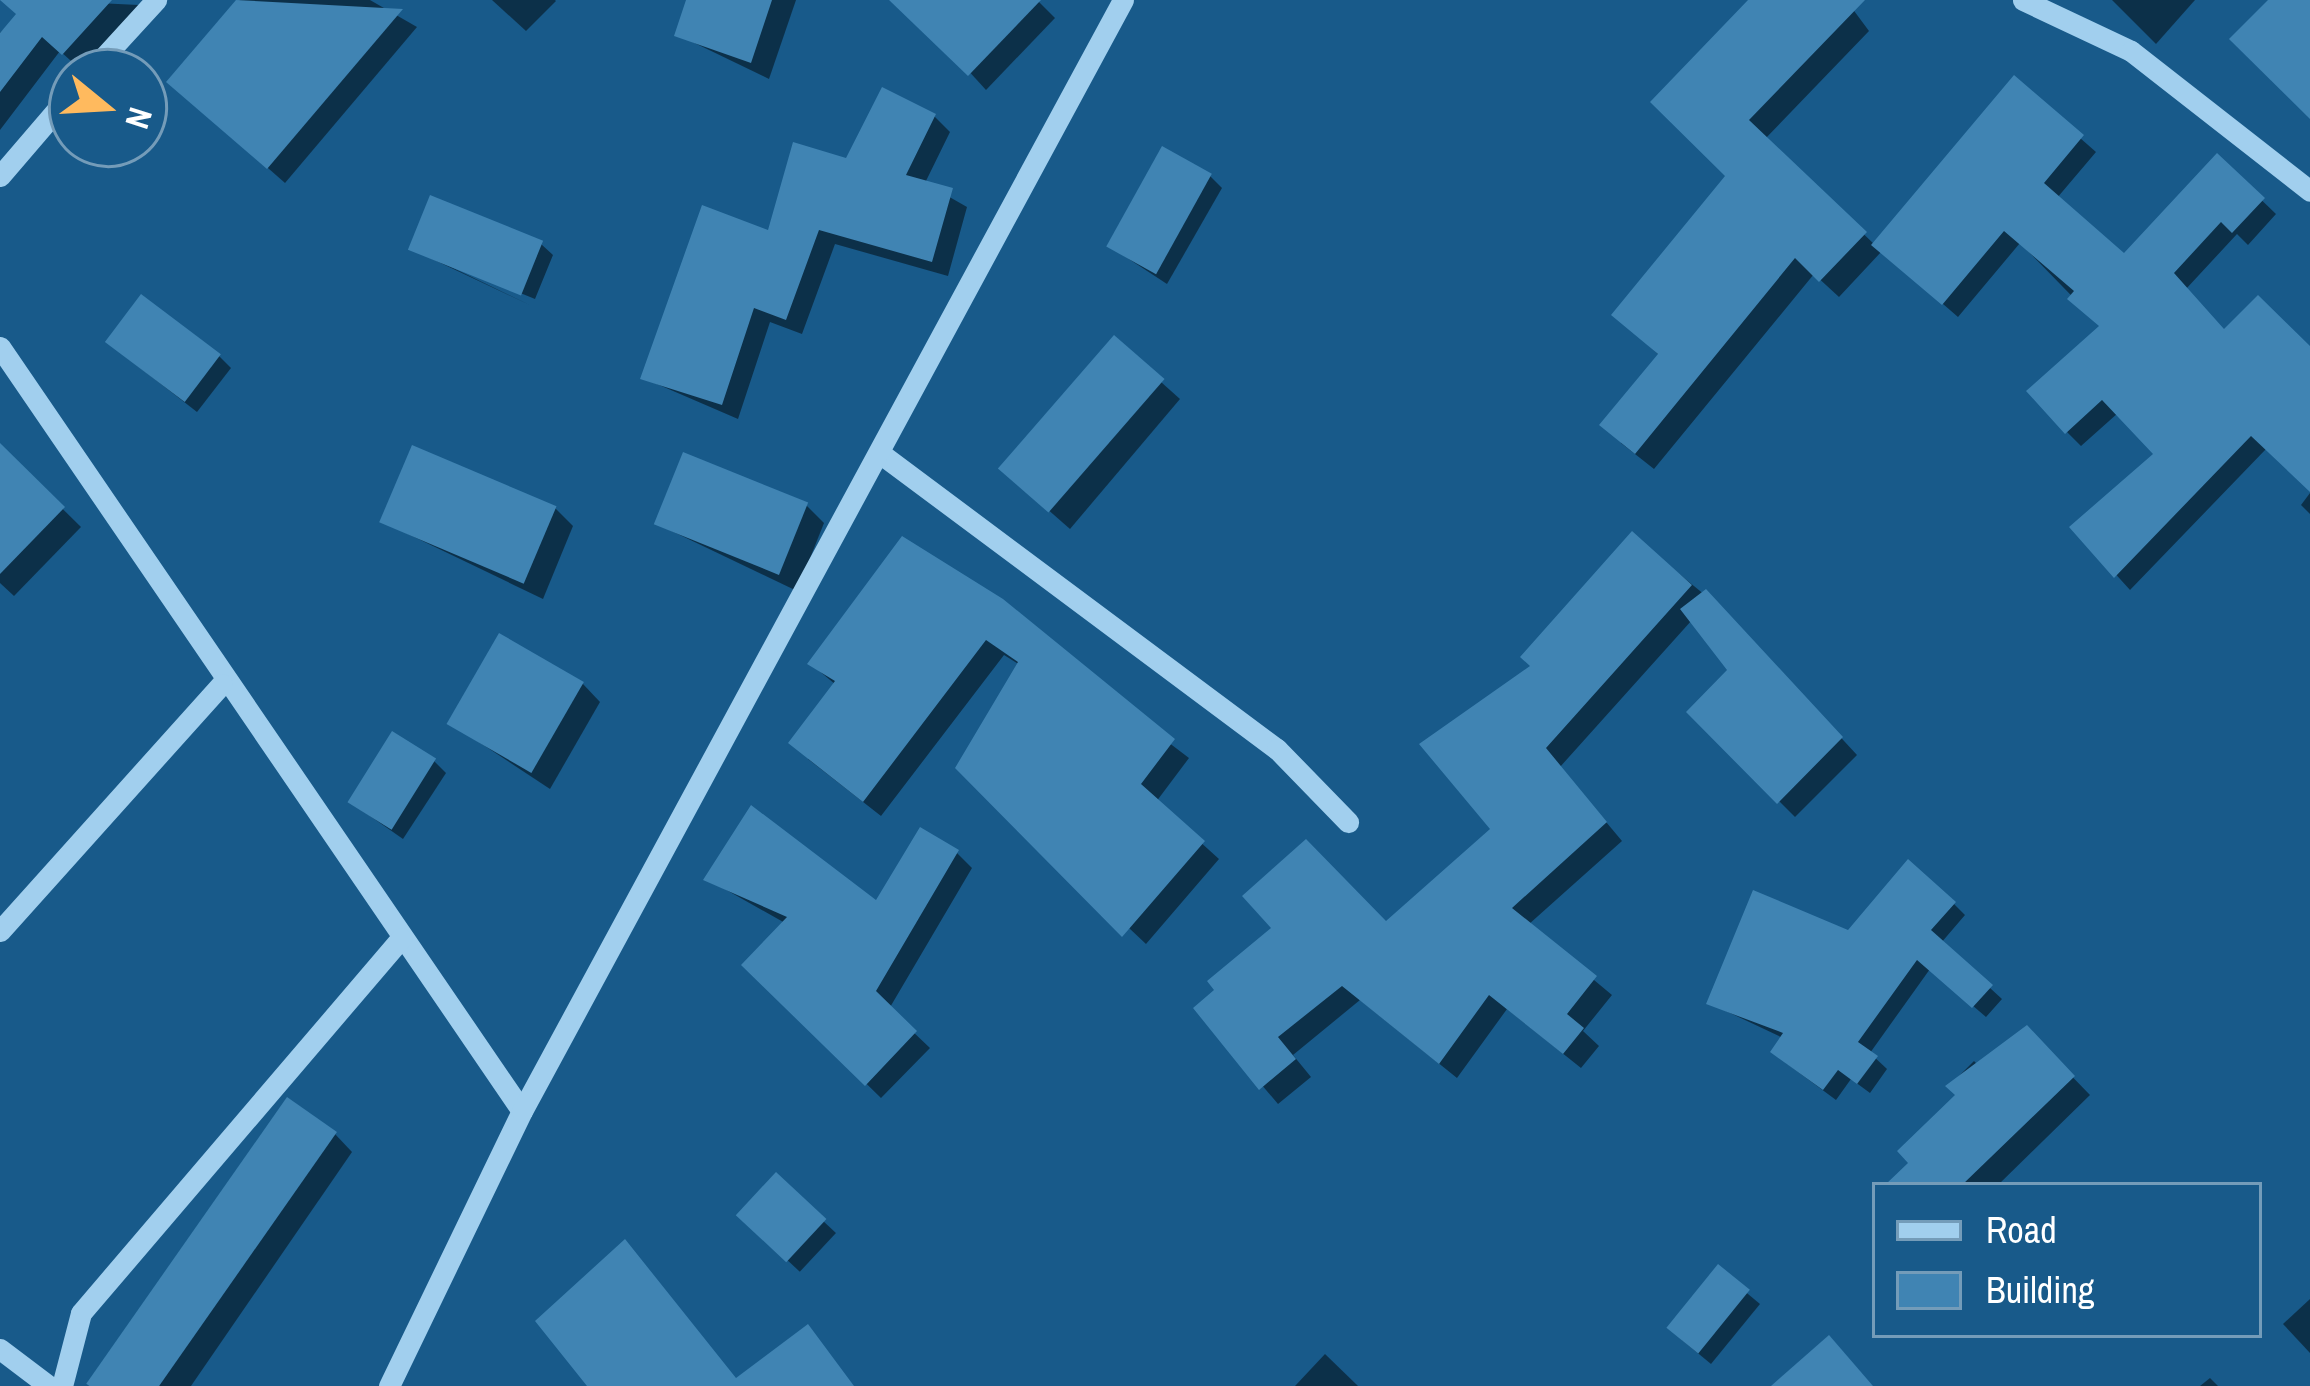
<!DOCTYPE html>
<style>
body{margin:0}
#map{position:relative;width:2310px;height:1386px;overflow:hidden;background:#185a8a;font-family:"Archivo Narrow",sans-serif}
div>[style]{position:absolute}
.shadow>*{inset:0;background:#0007;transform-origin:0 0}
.building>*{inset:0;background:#4084b3;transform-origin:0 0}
.minor>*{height:21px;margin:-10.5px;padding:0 10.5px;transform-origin:10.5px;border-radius:10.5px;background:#a1cfee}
span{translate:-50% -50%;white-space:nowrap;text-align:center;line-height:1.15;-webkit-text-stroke:9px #185a8a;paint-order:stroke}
.legend{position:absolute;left:1872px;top:1182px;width:390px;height:156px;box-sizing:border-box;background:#185a8a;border:3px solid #749cb9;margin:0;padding:15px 21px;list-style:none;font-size:36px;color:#fff}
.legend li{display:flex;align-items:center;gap:24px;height:60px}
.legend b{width:60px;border:3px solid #749cb9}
.north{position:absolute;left:48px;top:48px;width:120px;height:120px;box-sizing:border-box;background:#185a8a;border:3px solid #749cb9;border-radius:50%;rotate:108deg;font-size:33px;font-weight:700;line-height:48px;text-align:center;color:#fff}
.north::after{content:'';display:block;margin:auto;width:42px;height:54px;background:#ffba5e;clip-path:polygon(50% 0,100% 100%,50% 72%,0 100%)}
</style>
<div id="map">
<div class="shadow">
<i style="clip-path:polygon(34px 0,139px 5px,81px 70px,60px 51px,0 130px,0 33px)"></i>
<i style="clip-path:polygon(240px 0,370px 0,417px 27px,285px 183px,170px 82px)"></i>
<i style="clip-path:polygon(492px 0,555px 0,556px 1px,526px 31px)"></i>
<i style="clip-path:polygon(693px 0,796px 0,769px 79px,678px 35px)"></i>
<i style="clip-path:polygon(904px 0,1037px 0,1055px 18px,986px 90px)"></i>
<i style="clip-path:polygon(1752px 0,1846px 0,1869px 31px,1765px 139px,1875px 245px,2014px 80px,2096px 152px,2057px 198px,2124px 257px,2217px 157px,2276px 214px,2248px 245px,2237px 234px,2186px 289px,2225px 332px,2310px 356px,2310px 489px,2267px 448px,2130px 590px,2073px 527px,2157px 454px,2118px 413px,2081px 446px,2067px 432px,2102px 327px,2020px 243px,1958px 317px,1882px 251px,1839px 297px,1814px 274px,1654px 469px,1621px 443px,1660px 356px,1615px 315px,1729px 176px)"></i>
<i style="clip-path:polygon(2112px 0,2195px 0,2156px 44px)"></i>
<i style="clip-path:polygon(934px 116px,950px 132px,925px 183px,967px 207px,948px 276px,835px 244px,802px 334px,770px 322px,738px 419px,643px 378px,848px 161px)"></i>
<i style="clip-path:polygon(1210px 176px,1222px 188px,1167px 284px,1109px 246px)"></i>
<i style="clip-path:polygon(541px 244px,553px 255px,535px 299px,420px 252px,532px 306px,411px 249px)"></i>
<i style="clip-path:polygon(1114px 340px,1180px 399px,1070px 529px,1021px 486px)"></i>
<i style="clip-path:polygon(121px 353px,219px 356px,231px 368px,197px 412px)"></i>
<i style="clip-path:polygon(13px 460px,81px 527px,14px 596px,0 583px,0 472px)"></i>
<i style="clip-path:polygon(2310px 493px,2310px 514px,2301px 505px)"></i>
<i style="clip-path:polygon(806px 505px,824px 523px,797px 591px,657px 524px)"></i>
<i style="clip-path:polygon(555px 508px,573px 526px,543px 599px,383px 522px)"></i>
<i style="clip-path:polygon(1633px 536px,1722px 609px,1857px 755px,1795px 817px,1690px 712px,1731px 670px,1692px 620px,1560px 767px,1622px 841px,1528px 925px,1612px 995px,1583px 1031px,1599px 1046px,1581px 1068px,1507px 1009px,1457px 1078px,1360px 1000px,1293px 1055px,1311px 1077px,1278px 1104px,1197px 1009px,1386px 925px,1494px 829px,1534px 667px)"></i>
<i style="clip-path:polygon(902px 540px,1189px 758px,1156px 802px,1219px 859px,1146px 944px,959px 768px,1020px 665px,1004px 655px,881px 816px,808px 759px,836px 685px,811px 664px)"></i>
<i style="clip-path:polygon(583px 684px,600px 702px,550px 789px,450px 723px)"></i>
<i style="clip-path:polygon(434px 761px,446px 773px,403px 839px,350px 802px)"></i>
<i style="clip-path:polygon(957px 853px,972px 868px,889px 1009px,930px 1048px,881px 1098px,745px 965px,785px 923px,707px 879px,877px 904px)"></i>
<i style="clip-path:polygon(1954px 904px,1965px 915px,1941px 943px,2002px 999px,1986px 1017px,1930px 969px,1870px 1053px,1887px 1069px,1870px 1093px,1851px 1079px,1836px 1100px,1786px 1063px,1783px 1038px,1709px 1003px,1848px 933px)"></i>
<i style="clip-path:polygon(2027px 1030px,2090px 1095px,1998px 1185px,1914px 1185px,1959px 1095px,1949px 1086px,1974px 1061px,1984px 1071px)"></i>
<i style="clip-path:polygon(335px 1134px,352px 1152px,191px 1386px,103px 1386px)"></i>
<i style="left:776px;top:1177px;width:82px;height:53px;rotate:43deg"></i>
<i style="clip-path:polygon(1718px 1269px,1760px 1304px,1711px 1364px,1682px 1340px)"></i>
<i style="clip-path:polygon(2310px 1299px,2310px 1353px,2283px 1324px)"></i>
<i style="clip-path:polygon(1325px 1354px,1358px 1386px,1295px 1386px)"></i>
<i style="clip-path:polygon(2210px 1378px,2218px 1386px,2200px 1386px)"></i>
</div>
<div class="building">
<i style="clip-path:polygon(0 0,112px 0,62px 55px,42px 37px,0 92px,0 33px,16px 14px)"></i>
<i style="clip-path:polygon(236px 0,403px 9px,267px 169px,166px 82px)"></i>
<i style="clip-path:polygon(686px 0,772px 0,751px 63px,674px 36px)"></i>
<i style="clip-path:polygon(889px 0,1041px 0,968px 76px)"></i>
<i style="clip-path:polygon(1748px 0,1865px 0,1749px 120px,1867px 232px,1819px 282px,1795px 258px,1635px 454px,1599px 425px,1658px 354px,1611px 315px,1725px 176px,1650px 102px)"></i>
<i style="clip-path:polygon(2268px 0,2310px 0,2310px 119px,2229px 39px)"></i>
<i style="clip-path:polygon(2014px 75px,2084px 135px,2044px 183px,2124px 253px,2217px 153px,2265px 198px,2232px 233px,2221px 222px,2174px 273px,2224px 329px,2258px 295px,2310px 346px,2310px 492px,2251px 436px,2114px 578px,2069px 527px,2153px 454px,2102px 400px,2065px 434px,2026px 391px,2099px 326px,2067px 299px,2074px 291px,2004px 231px,1942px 305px,1871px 245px)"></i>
<i style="clip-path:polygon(882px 87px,936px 114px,906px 175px,953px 188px,932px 262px,819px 230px,786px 320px,754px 308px,722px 405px,640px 379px,702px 205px,768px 230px,793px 142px,846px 158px)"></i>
<i style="left:1162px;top:146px;width:57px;height:115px;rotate:29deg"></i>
<i style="left:430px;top:195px;width:122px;height:59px;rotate:22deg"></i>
<i style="left:141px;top:294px;width:100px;height:60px;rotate:37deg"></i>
<i style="left:1114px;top:335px;width:67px;height:177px;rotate:41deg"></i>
<i style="clip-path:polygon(0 443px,65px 507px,0 574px)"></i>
<i style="left:412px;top:445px;width:157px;height:84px;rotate:23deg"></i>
<i style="left:683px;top:452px;width:135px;height:78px;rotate:22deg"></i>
<i style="clip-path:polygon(1632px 531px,1692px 585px,1546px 748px,1607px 822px,1512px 908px,1597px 976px,1567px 1014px,1584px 1028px,1563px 1054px,1489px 995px,1439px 1064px,1342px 986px,1278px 1037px,1296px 1059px,1259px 1090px,1193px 1008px,1214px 990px,1207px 981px,1271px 928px,1242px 896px,1306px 839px,1386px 921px,1490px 829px,1419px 744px,1530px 666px,1520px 657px)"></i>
<i style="clip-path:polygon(902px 536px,1003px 599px,1175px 739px,1141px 784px,1205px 841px,1122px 937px,955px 768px,1018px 662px,986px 640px,863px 802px,788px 743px,835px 681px,807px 664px)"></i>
<i style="clip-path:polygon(1706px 589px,1843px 737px,1777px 804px,1686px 712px,1727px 670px,1680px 609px)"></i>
<i style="left:499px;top:633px;width:98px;height:105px;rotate:30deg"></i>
<i style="left:392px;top:731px;width:52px;height:84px;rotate:32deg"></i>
<i style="clip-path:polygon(751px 805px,876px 900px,920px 827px,959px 850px,876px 991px,917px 1031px,865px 1086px,741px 965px,787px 917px,703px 880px)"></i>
<i style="clip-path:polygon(1908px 859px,1956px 902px,1931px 930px,1993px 985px,1972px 1008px,1917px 960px,1858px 1042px,1878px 1056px,1857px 1084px,1838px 1070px,1823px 1090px,1770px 1052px,1783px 1033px,1706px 1004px,1753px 890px,1848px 930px)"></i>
<i style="clip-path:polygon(2027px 1025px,2075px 1076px,1962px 1185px,1885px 1185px,1908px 1163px,1897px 1151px,1955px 1095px,1945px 1086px)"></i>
<i style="left:287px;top:1097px;width:61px;height:350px;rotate:35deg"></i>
<i style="left:776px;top:1172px;width:69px;height:59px;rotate:43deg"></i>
<i style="clip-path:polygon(625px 1239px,736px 1378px,808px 1324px,854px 1386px,587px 1386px,535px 1321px)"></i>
<i style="left:1718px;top:1264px;width:41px;height:82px;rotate:39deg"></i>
<i style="clip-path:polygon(1829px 1335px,1873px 1386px,1771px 1386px)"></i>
</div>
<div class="minor">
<i style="left:2023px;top:0;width:119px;rotate:25.3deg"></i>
<i style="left:2131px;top:51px;width:227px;rotate:38deg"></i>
<i style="left:90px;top:72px;width:98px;rotate:-47.5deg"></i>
<i style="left:0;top:176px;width:111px;rotate:-49.4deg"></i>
<i style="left:0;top:347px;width:925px;rotate:55.66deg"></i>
<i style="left:881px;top:454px;width:494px;rotate:36.7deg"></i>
<i style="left:1277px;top:749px;width:102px;rotate:45.8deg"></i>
<i style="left:0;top:931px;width:332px;rotate:-48.1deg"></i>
<i style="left:0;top:1349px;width:61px;rotate:37.1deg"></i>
<i style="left:62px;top:1386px;width:75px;rotate:-75.4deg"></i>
<i style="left:81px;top:1313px;width:493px;rotate:-49.5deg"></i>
<i style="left:389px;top:1386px;width:305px;rotate:-64.2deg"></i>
<i style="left:522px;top:1111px;width:1263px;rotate:-61.59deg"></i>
</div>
<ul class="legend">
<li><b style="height:15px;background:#a1cfee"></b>Road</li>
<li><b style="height:33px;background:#4084b3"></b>Building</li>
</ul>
<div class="north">N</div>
</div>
